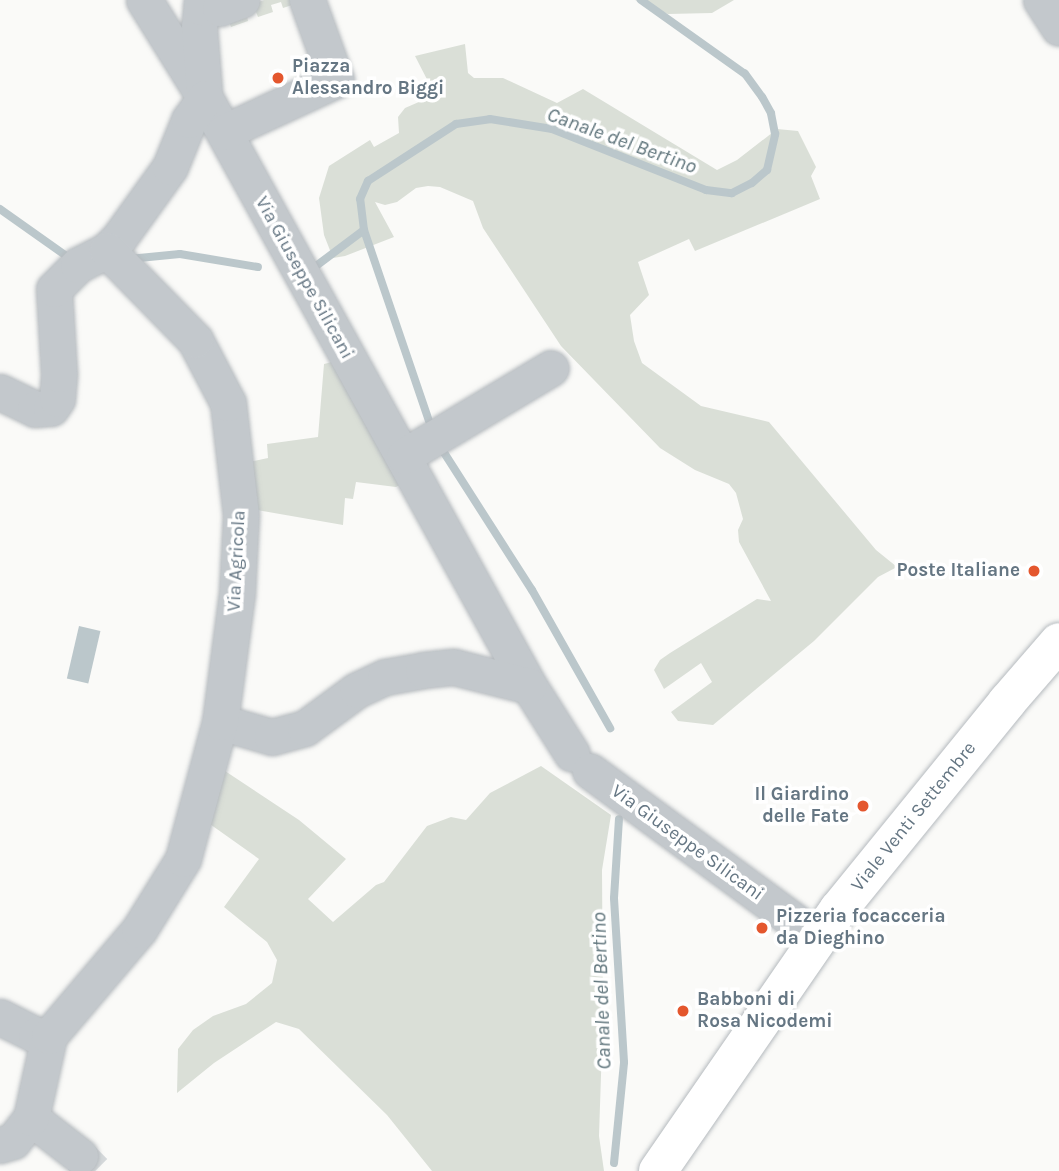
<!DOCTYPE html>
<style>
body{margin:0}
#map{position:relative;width:1059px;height:1171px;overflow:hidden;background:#fafaf8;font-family:Karla,sans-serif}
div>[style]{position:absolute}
.green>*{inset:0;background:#dadfd7}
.water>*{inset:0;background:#bbc7cb;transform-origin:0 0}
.stream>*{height:8px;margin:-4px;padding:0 4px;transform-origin:4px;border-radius:4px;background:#bbc7cb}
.minor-tunnel>*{height:35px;margin-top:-17.5px;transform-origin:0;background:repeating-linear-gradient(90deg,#d5d9db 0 35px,transparent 0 53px)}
.roads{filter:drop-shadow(0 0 2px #b5babe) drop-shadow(0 0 2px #b5babe)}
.minor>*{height:35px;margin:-17.5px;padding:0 17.5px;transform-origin:17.5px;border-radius:17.5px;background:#c3c8cc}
.major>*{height:38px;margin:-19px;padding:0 19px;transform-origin:19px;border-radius:19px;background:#fff}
.dots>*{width:19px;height:19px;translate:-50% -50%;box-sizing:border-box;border:4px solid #fff;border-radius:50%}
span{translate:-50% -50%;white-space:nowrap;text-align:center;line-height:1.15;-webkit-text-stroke:7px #fff;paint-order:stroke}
.poi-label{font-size:19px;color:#657683;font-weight:700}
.left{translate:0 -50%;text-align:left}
.right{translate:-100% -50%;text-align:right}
.street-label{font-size:19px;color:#657683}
.water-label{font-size:21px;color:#60757c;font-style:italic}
</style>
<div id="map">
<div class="green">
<i style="clip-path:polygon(264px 0,297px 0,298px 3px,283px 8px,281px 2px,271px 5px,273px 12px,258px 17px,256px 12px,247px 16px,248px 21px,231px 27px,226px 13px)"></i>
<i style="clip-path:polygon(635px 0,734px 0,712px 13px,668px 14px)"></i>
<i style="clip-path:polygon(465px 44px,468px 73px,474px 78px,503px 78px,557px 103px,583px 89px,717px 170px,737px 160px,777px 129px,798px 131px,816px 167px,811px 176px,820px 199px,695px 251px,689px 239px,638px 262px,649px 295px,630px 315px,634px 341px,642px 363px,701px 406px,769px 422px,876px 550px,897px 567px,878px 577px,814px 641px,713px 725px,678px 721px,671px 712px,712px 682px,701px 663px,664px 689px,654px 670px,660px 660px,670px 653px,757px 599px,771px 601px,739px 542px,738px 530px,743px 519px,736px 493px,729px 484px,695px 470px,660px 448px,561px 346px,483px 228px,473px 201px,440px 187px,428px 186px,416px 188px,397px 202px,385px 205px,375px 202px,394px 237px,345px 256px,333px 258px,324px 235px,319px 198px,329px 166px,370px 140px,374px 147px,399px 133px,398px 117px,405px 108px,435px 95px,415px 56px)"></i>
<i style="clip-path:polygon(332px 362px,401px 484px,396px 487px,356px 482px,353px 499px,345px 498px,343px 525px,251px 509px,249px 462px,268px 458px,267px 444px,318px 437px,324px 364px)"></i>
<i style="clip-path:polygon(541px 766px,611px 815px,602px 870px,603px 1015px,599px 1136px,604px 1171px,432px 1171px,387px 1115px,299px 1029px,276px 1022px,214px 1063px,177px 1093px,178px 1049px,193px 1030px,213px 1016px,246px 1004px,272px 983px,277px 960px,267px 942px,224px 907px,259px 859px,207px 822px,222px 769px,299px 820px,346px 859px,308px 899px,333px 922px,376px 885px,384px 882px,427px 826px,451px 817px,466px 820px,490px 793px)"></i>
</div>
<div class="water">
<i style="left:79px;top:626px;width:22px;height:54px;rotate:13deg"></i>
</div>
<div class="stream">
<i style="left:0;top:209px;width:88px;rotate:35.3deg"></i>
<i style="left:129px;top:259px;width:51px;rotate:-5.6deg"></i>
<i style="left:180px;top:254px;width:79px;rotate:9.5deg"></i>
<i style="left:316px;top:266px;width:60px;rotate:-36.9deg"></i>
<i style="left:429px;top:421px;width:202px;rotate:-108.8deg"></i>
<i style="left:364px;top:230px;width:31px;rotate:-97deg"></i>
<i style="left:360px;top:199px;width:20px;rotate:-66deg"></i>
<i style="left:368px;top:181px;width:105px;rotate:-32.9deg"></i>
<i style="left:456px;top:124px;width:34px;rotate:-8deg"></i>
<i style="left:490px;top:119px;width:63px;rotate:9.2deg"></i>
<i style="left:552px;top:129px;width:166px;rotate:21.6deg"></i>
<i style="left:706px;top:190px;width:26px;rotate:7deg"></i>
<i style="left:732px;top:193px;width:22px;rotate:-27deg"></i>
<i style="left:752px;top:183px;width:20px;rotate:-41deg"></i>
<i style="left:767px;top:170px;width:37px;rotate:-77deg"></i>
<i style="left:775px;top:134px;width:21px;rotate:-101deg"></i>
<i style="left:771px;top:113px;width:18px;rotate:-119deg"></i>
<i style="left:762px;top:97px;width:29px;rotate:-126deg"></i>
<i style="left:745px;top:74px;width:128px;rotate:-144.6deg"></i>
<i style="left:443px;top:451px;width:165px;rotate:57.4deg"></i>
<i style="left:532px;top:590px;width:159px;rotate:60.5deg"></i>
<i style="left:614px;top:1163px;width:101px;rotate:-84.3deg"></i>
<i style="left:624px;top:1062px;width:164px;rotate:-93.5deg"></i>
<i style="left:614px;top:898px;width:79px;rotate:-86.4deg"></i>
</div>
<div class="minor-tunnel">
<i style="left:80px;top:1156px;width:21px;rotate:45deg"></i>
</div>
<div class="roads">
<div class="minor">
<i style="left:144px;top:0;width:115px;rotate:58.1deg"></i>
<i style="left:205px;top:98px;width:671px;rotate:61.14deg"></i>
<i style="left:529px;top:686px;width:80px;rotate:57.7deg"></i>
<i style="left:202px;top:0;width:27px;rotate:96deg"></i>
<i style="left:199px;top:27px;width:64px;rotate:85.5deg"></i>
<i style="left:1041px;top:0;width:33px;rotate:57deg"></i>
<i style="left:201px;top:7px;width:19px;rotate:3deg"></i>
<i style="left:220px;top:8px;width:23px;rotate:-20deg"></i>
<i style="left:224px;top:132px;width:123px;rotate:-24.9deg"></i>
<i style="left:336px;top:80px;width:85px;rotate:-109.9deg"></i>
<i style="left:0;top:392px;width:39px;rotate:26deg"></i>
<i style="left:35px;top:409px;width:16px;rotate:-4deg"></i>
<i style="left:51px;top:408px;width:11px;rotate:-56deg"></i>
<i style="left:57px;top:399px;width:25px;rotate:-85deg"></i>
<i style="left:59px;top:374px;width:85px;rotate:-93.4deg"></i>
<i style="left:54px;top:289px;width:34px;rotate:-45deg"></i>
<i style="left:78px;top:265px;width:33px;rotate:-27deg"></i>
<i style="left:107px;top:250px;width:17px;rotate:-45deg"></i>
<i style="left:119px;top:238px;width:87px;rotate:-54.3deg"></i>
<i style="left:170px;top:167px;width:51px;rotate:-68deg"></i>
<i style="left:189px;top:120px;width:27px;rotate:-54deg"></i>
<i style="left:404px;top:456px;width:171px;rotate:-30.9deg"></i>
<i style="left:220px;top:722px;width:54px;rotate:16.1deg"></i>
<i style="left:272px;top:737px;width:34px;rotate:-15deg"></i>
<i style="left:305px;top:728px;width:64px;rotate:-36.2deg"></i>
<i style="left:357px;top:690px;width:31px;rotate:-25deg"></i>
<i style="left:385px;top:677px;width:39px;rotate:-10deg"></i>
<i style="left:423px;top:670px;width:31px;rotate:-6deg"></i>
<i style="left:454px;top:667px;width:77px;rotate:14.2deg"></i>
<i style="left:590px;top:771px;width:284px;rotate:36.3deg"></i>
<i style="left:0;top:1017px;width:40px;rotate:26.6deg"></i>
<i style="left:36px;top:1035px;width:13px;rotate:4deg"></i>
<i style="left:31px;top:1118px;width:62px;rotate:37.8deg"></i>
<i style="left:0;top:1145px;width:14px;rotate:-17deg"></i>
<i style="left:13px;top:1141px;width:29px;rotate:-52deg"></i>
<i style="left:31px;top:1118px;width:84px;rotate:-77.6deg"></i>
<i style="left:49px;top:1036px;width:139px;rotate:-49.7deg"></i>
<i style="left:139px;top:930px;width:84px;rotate:-58.2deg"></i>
<i style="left:183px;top:859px;width:142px;rotate:-74.9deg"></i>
<i style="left:220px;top:722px;width:130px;rotate:-82.5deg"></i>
<i style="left:237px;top:593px;width:78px;rotate:-87.1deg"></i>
<i style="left:241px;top:515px;width:113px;rotate:-96.6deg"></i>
<i style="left:228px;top:403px;width:71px;rotate:-117.6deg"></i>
<i style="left:195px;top:340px;width:126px;rotate:-134.4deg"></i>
</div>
<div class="major">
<i style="left:658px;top:1171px;width:318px;rotate:-55.4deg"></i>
<i style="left:839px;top:909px;width:267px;rotate:-50.9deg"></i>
<i style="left:1007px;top:702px;width:79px;rotate:-49.1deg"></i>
</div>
</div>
<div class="dots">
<i style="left:278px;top:78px;background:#e4572e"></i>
<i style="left:1034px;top:571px;background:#e4572e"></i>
<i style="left:863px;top:806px;background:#e4572e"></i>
<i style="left:762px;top:928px;background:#e4572e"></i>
<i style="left:683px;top:1011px;background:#e4572e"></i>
</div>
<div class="poi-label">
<span class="left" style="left:292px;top:78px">Piazza<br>Alessandro Biggi</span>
<span class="right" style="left:1020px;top:571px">Poste Italiane</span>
<span class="right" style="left:849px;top:806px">Il Giardino<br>delle Fate</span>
<span class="left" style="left:776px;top:928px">Pizzeria focacceria<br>da Dieghino</span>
<span class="left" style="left:697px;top:1011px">Babboni di<br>Rosa Nicodemi</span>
</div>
<div class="street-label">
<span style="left:304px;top:278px;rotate:61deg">Via Giuseppe Silicani</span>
<span style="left:237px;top:561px;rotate:-87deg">Via Agricola</span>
<span style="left:914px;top:817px;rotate:-51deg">Viale Venti Settembre</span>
<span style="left:687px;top:843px;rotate:36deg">Via Giuseppe Silicani</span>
</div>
<div class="water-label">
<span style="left:622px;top:140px;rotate:20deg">Canale del Bertino</span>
<span style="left:601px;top:991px;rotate:-92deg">Canale del Bertino</span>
</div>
</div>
